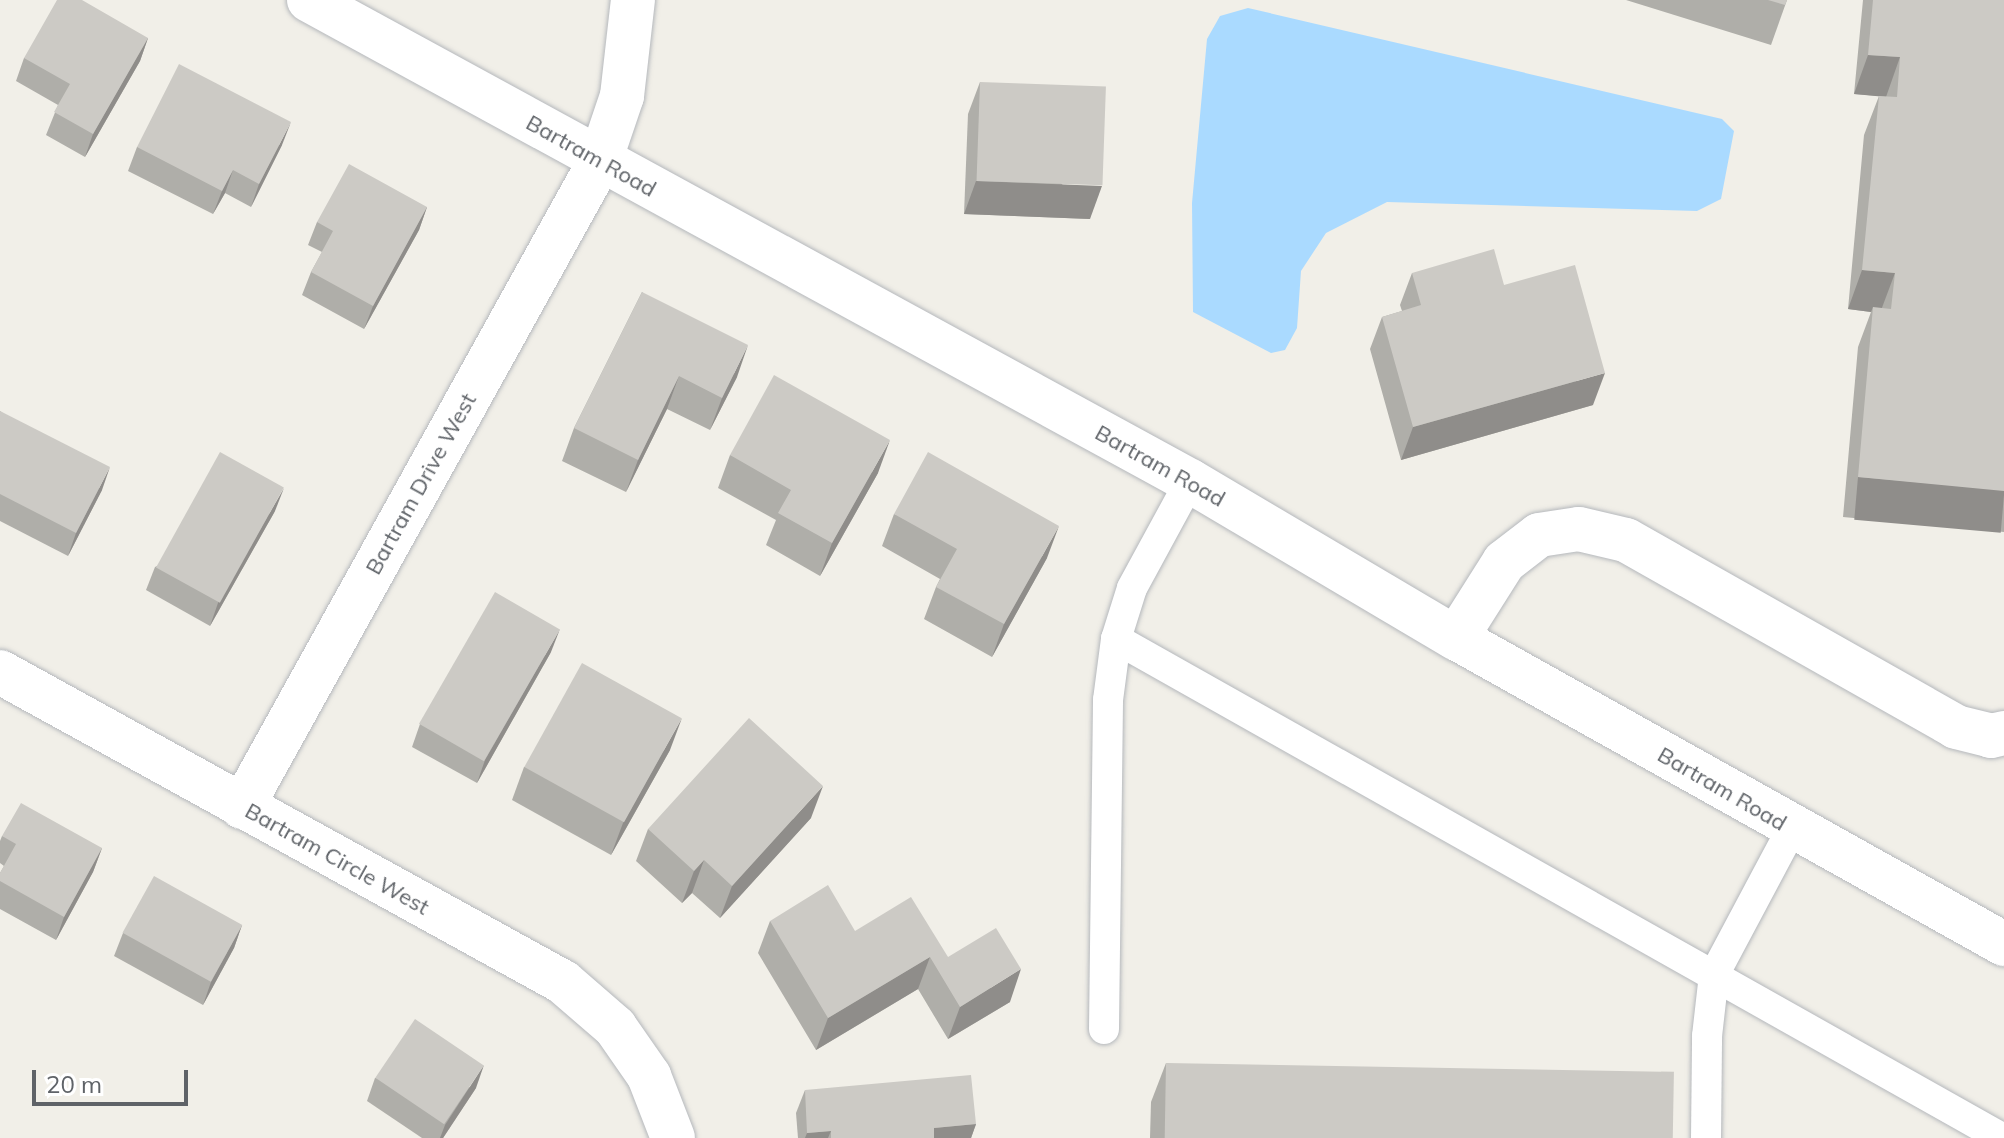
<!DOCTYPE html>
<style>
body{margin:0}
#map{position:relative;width:2004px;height:1138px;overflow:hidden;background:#f1efe8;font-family:Mulish,sans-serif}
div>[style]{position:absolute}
.water>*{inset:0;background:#aadaff}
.roads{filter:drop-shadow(0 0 2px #b5b8bc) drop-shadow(0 0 2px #b5b8bc)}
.lane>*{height:30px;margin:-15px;padding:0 15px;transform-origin:15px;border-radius:15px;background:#fff}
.street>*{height:44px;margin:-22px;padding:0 22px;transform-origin:22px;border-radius:22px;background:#fff}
.secondary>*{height:44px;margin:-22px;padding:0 22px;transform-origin:22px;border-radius:22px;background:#fff}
.wall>*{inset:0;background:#afaea9}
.shaded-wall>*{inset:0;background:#8f8d8a;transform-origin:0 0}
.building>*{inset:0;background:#cccac5;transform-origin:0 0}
span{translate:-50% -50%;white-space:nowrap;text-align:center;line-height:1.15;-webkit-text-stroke:6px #fff;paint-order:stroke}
.street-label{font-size:22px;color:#5f6368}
.scale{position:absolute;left:32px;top:1070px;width:156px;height:36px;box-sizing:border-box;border:4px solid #5f6368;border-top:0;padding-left:10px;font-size:24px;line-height:28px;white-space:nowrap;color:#5f6368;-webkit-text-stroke:6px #fff;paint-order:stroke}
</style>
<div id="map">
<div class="water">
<i style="clip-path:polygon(1248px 8px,1722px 119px,1734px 131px,1721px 199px,1697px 211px,1387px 202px,1326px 233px,1301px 271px,1297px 328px,1285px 350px,1271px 353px,1193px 312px,1192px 203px,1207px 39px,1220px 16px)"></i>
</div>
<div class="roads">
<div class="lane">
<i style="left:1116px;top:639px;width:1017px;rotate:29.39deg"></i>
<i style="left:1104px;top:1029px;width:329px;rotate:-89.3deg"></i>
<i style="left:1108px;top:700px;width:62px;rotate:-82.5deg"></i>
<i style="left:1116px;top:639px;width:53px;rotate:-72.6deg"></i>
<i style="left:1132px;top:588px;width:122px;rotate:-61.5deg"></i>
<i style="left:1706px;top:1138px;width:102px;rotate:-89.4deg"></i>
<i style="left:1707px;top:1036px;width:61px;rotate:-83.5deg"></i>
<i style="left:1714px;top:975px;width:166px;rotate:-62deg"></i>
</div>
<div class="street">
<i style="left:1456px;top:638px;width:90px;rotate:-57.7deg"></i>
<i style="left:1504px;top:562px;width:44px;rotate:-37.6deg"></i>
<i style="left:1539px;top:535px;width:40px;rotate:-8.5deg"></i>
<i style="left:1579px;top:529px;width:48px;rotate:13.2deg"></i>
<i style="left:1626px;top:540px;width:379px;rotate:29.5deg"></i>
<i style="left:1956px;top:727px;width:36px;rotate:14deg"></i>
<i style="left:1991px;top:736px;width:13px;rotate:-13deg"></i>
<i style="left:0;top:672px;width:643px;rotate:28.84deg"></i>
<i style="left:563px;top:982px;width:69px;rotate:40.9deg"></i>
<i style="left:615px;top:1027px;width:60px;rotate:55.2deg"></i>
<i style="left:649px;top:1076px;width:66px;rotate:68.8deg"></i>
<i style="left:242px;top:807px;width:739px;rotate:-61.01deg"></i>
<i style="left:600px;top:161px;width:69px;rotate:-71.3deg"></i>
<i style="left:622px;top:96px;width:97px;rotate:-83.5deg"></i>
</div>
<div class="secondary">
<i style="left:309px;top:0;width:1004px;rotate:28.63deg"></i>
<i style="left:1190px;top:481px;width:309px;rotate:30.6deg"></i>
<i style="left:1456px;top:638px;width:628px;rotate:29.18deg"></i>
</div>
</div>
<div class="wall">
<i style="clip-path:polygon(1626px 0,1787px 0,1771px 45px)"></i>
<i style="clip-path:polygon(1863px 0,2004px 0,2004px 532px,1843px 517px,1858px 347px,1871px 312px,1848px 309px,1864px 135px,1879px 96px,1854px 94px)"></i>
<i style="clip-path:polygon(148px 38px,140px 61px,85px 157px,46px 135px,58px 105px,16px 81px,24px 58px)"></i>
<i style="clip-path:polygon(980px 82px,1090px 219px,964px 214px,968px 114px)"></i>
<i style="clip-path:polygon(282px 145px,251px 207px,225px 193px,213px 214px,128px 171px,137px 147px)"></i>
<i style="clip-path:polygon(427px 207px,419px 230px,364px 329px,302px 295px,311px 272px,322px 252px,308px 245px,317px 222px)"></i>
<i style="clip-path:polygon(1412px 273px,1504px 285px,1593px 405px,1401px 460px,1370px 349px,1382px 317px,1402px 311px,1400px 305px)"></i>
<i style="clip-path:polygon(642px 292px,737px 377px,710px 430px,667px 409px,626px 492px,562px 461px,574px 428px)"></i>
<i style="clip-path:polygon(0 411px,102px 490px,68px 556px,0 521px)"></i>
<i style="clip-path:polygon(730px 455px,878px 473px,820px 576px,766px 545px,776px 520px,718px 488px)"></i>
<i style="clip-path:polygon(275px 511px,210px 626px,146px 590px,155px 567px)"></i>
<i style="clip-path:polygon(894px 514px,1047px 558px,992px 657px,924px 619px,936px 587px,940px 579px,882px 546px)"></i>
<i style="clip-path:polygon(551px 652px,477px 783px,412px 747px,420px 724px)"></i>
<i style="clip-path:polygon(670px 750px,611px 855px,512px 800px,524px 767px)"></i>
<i style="clip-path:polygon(811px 818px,720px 918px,692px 893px,682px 903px,636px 861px,648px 829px)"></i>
<i style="clip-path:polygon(2px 836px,102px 848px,93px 872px,56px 940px,0 909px,0 873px,4px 866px,0 863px,0 841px)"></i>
<i style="clip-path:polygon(770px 921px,855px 931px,948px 957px,1010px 1002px,948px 1039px,918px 989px,816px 1050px,758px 953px)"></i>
<i style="clip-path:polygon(242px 925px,234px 948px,203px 1005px,114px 956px,123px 933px)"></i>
<i style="clip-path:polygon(1166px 1063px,1672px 1138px,1150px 1138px,1151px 1102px)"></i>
<i style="clip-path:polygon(375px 1078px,476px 1088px,443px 1138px,422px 1138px,367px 1101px)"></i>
<i style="clip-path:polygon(805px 1090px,976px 1124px,971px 1138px,798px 1138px,796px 1113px)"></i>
</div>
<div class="shaded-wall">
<i style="clip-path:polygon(148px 38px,140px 61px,85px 157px,93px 134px)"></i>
<i style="clip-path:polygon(1868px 55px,1900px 57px,1886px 97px,1854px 94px)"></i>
<i style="clip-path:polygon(291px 122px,282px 145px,251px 207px,259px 184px)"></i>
<i style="clip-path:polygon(233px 170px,225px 193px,213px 214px,222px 191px)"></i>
<i style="clip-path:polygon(976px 181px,1102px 186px,1090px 219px,964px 214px)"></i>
<i style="clip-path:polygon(427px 207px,419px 230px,364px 329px,373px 306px)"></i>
<i style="clip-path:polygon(1862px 270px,1895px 273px,1880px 313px,1873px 307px,1871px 312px,1848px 309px)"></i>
<i style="clip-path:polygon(748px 345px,737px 377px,710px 430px,722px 398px)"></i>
<i style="clip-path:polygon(1605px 373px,1593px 405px,1401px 460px,1413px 427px)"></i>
<i style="clip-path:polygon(679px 376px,667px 409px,626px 492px,638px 460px)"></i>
<i style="clip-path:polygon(890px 440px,878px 473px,820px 576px,832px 543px)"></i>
<i style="clip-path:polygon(110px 467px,102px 490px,68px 556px,76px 533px)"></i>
<i style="left:1858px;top:477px;width:147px;height:43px;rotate:5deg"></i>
<i style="clip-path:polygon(284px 488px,275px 511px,210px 626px,218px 603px)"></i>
<i style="clip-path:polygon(1059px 526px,1047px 558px,992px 657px,1004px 624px)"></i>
<i style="clip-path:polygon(560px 629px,551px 652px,477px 783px,485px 760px)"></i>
<i style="clip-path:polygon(682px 718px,670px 750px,611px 855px,623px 823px)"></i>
<i style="clip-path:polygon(823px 786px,811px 818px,720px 918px,732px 886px)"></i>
<i style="clip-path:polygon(102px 848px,93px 872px,56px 940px,64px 917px)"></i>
<i style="clip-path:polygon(704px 860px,692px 893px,682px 903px,694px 871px)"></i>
<i style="clip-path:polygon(242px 925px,234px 948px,203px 1005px,211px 982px)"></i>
<i style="clip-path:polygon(930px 957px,918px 989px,816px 1050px,828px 1018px)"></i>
<i style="clip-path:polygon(1021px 969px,1010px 1002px,948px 1039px,960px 1007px)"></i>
<i style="clip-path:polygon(484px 1065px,476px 1088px,443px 1138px,440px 1138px,445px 1125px)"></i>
<i style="clip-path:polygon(976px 1124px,971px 1138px,930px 1138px,934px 1128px)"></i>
<i style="clip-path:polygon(831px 1131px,828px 1138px,805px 1138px,807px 1133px)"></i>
</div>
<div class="building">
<i style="clip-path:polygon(57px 0,82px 0,148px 38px,93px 134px,54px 112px,70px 84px,24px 58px)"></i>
<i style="clip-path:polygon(1768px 0,1787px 0,1785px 5px)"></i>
<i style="clip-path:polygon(1873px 0,2004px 0,2004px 491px,1858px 477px,1873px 307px,1891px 309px,1895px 273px,1862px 270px,1879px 96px,1897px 97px,1900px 57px,1868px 55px)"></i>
<i style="clip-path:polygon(179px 64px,291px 122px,259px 184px,233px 170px,222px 191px,137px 147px)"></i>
<i style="left:980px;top:82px;width:126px;height:99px;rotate:2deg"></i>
<i style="clip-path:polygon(349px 164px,427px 207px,373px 306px,311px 272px,333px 231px,317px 222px)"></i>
<i style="clip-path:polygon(1494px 249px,1504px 285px,1575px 265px,1605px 373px,1413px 427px,1382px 317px,1421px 305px,1412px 273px)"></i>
<i style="clip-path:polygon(642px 292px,748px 345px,722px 398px,679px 376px,638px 460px,574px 428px)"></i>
<i style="clip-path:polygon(774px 375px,890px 440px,832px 543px,778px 513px,791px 490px,730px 455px)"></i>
<i style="clip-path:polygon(0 411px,110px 467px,76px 533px,0 494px)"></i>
<i style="left:220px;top:452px;width:73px;height:132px;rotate:29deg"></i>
<i style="clip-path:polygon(928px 452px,1059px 526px,1004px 624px,936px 587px,957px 549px,894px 514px)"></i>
<i style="left:495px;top:592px;width:75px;height:152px;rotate:30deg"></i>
<i style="left:582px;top:663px;width:114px;height:119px;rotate:29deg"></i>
<i style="clip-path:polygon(749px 718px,823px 786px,732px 886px,704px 860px,694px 871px,648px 829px)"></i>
<i style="clip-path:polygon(21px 803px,102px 848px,64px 917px,0 881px,0 873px,16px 844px,2px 836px)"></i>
<i style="left:154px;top:876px;width:101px;height:65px;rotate:29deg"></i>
<i style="clip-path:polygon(828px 885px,855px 931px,911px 897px,948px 957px,996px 928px,1021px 969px,960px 1007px,930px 957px,828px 1018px,770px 921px)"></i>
<i style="left:415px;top:1019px;width:83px;height:71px;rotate:34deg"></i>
<i style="left:1166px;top:1063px;width:508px;height:75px;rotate:1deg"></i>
<i style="clip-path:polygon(971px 1075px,976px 1124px,934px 1128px,934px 1138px,831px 1138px,831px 1131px,807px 1133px,805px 1090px)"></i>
</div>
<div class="street-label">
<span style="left:591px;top:156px;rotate:29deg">Bartram Road</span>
<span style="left:1160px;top:466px;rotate:29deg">Bartram Road</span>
<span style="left:421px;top:484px;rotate:-61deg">Bartram Drive West</span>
<span style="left:1722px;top:789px;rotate:30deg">Bartram Road</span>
<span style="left:337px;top:859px;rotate:29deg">Bartram Circle West</span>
</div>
<div class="scale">20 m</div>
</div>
